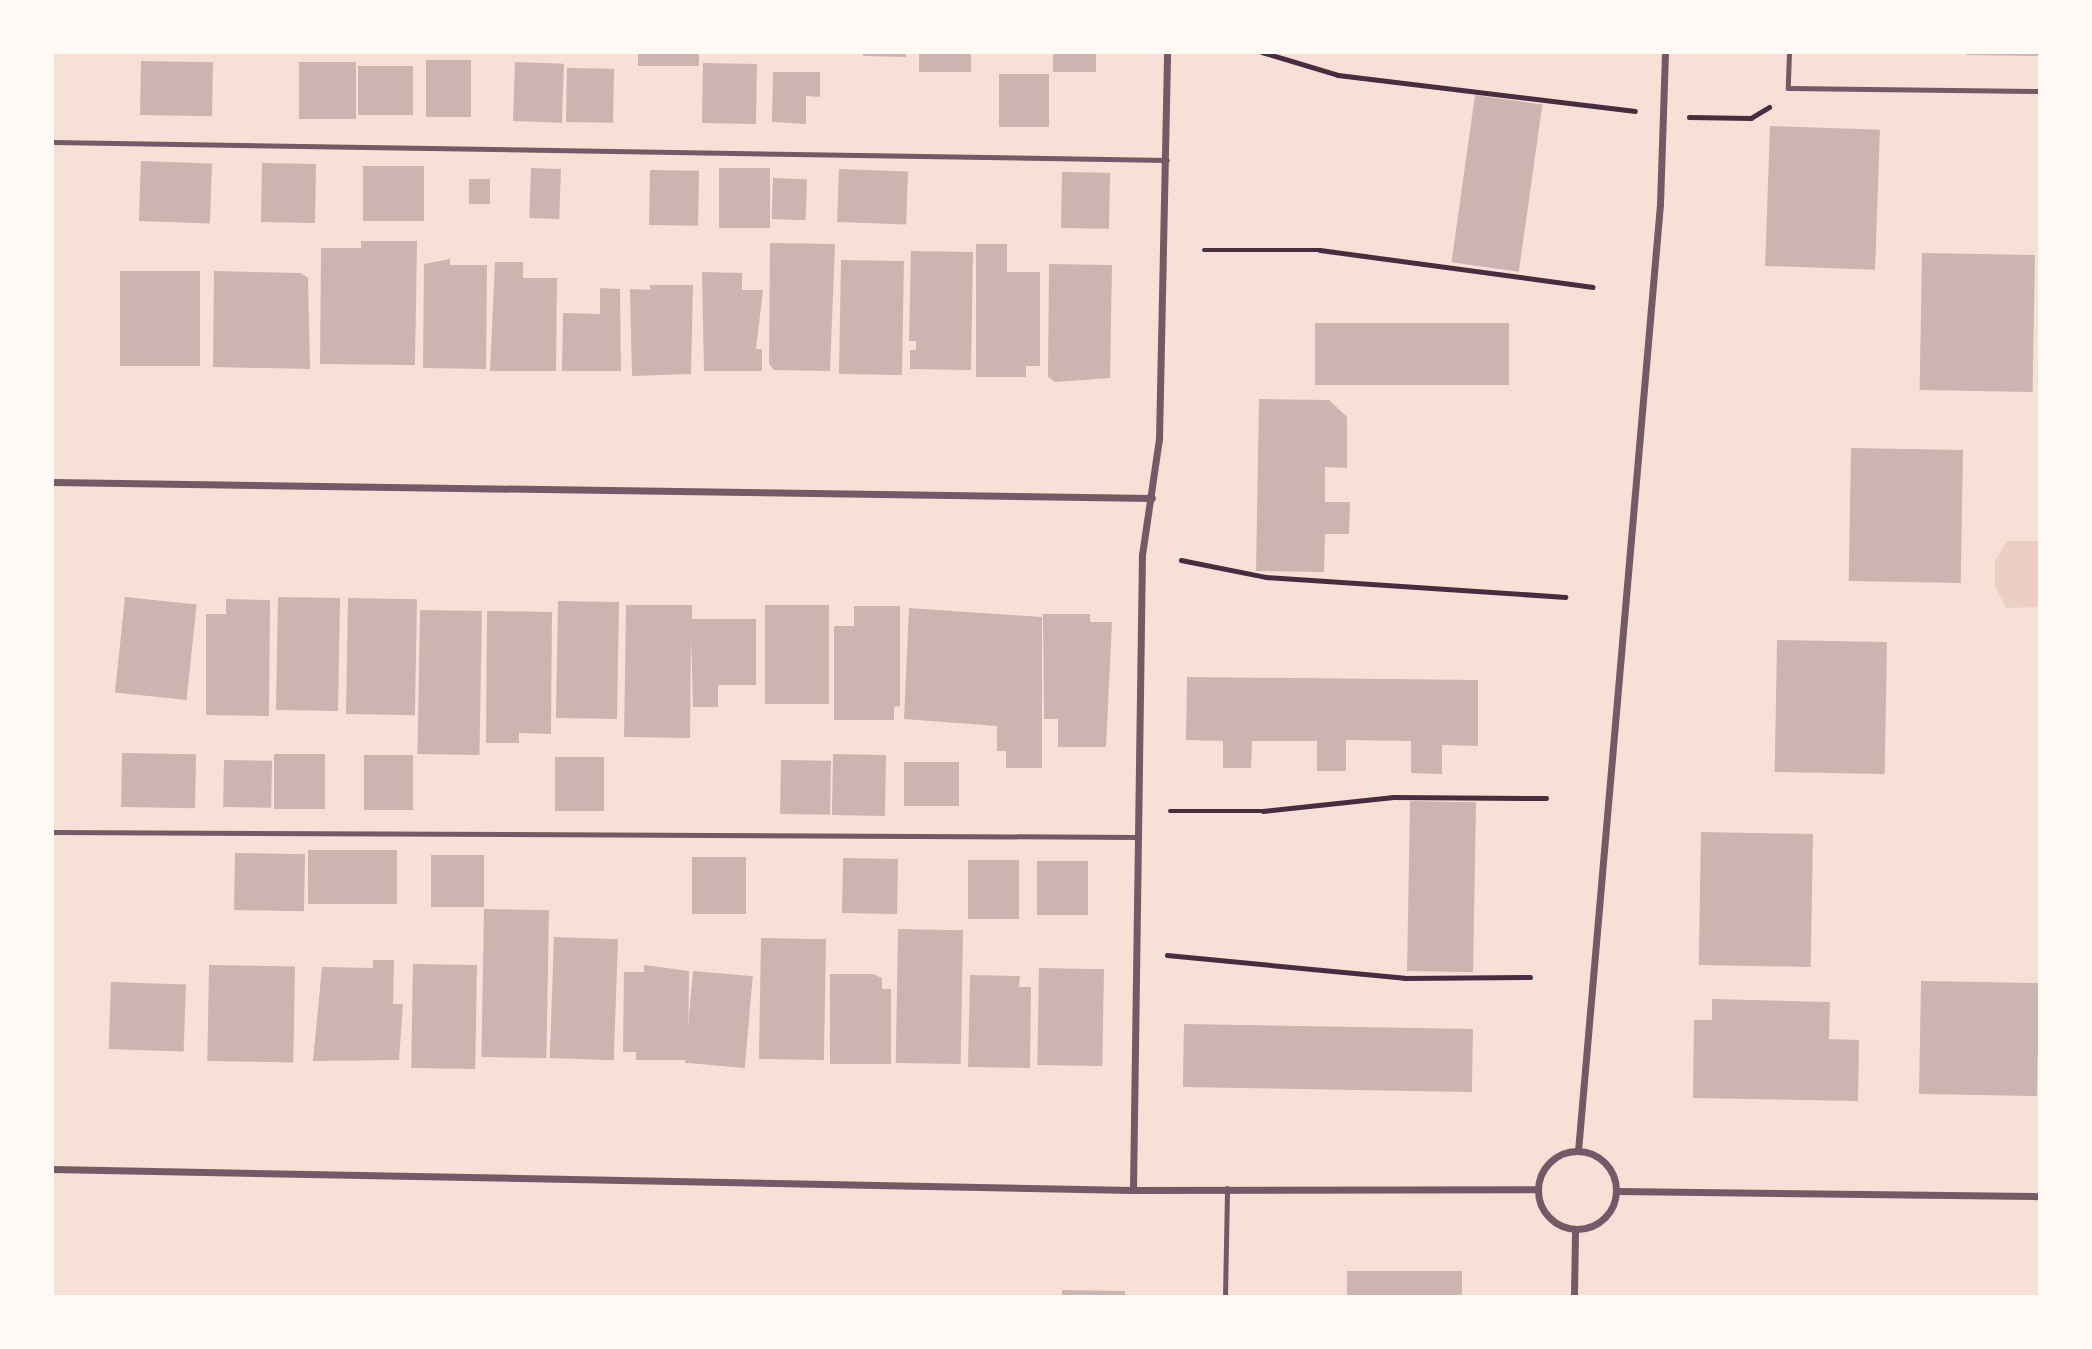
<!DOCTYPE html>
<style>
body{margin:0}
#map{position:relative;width:2092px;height:1349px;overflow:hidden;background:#f7e1d7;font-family:"Playfair Display",serif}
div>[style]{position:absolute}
.green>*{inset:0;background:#ebcfc5}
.building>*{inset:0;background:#ccb4b1;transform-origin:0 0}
.path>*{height:4.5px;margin:-2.25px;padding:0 2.25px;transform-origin:2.25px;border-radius:2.25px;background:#4a2c40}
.service>*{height:5px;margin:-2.5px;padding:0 2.5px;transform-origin:2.5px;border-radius:2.5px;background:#755966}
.minor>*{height:7px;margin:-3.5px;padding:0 3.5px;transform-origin:3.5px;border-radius:3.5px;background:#755966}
.minor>.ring{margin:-3.5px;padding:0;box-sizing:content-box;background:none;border:7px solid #755966;border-radius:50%}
span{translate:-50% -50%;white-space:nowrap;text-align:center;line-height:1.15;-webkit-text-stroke:5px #fffaf5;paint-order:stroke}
.frame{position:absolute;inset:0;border:54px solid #fffaf5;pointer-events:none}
</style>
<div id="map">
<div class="green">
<i style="clip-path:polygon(2007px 541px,2039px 541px,2039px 607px,2006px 608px,1995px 587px,1995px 561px)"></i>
</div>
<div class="building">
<i style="left:638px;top:52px;width:61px;height:14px"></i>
<i style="clip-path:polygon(863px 52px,906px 52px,906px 57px,863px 56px)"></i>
<i style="left:919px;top:52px;width:52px;height:20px"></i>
<i style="left:1053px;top:52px;width:43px;height:20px"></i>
<i style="clip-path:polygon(1966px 52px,2039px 52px,2039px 56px,1966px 55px)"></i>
<i style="left:426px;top:60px;width:45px;height:57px"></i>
<i style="left:141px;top:61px;width:72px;height:54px;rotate:1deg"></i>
<i style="left:299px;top:62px;width:57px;height:57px"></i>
<i style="left:515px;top:62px;width:49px;height:59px;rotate:2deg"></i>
<i style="left:703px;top:63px;width:54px;height:60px;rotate:1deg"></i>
<i style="left:413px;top:66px;width:49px;height:55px;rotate:90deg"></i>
<i style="left:567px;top:68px;width:47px;height:54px;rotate:1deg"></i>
<i style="clip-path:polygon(773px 72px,820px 72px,820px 97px,806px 96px,806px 124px,772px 122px)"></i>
<i style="left:999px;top:74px;width:50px;height:53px"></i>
<i style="left:1475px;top:95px;width:68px;height:169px;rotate:8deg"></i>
<i style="left:1770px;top:126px;width:110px;height:140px;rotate:2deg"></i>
<i style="left:141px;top:161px;width:71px;height:60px;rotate:2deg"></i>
<i style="left:262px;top:163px;width:54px;height:59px;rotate:1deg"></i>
<i style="left:363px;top:166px;width:61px;height:55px"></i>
<i style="left:531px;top:168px;width:30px;height:50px;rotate:2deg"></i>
<i style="left:719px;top:168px;width:51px;height:60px"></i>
<i style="left:839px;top:169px;width:69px;height:53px;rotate:2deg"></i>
<i style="left:650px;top:170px;width:49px;height:55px;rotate:1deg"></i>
<i style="left:1062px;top:172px;width:48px;height:56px;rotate:1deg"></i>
<i style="left:773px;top:178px;width:34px;height:41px;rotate:2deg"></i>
<i style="left:469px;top:179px;width:21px;height:25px"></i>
<i style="clip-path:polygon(361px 241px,417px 241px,415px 365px,320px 364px,321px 248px,361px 248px)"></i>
<i style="clip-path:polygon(770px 243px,835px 244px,830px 371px,774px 370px,769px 364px)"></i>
<i style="clip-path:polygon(976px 244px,1007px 244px,1007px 272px,1040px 272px,1040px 366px,1026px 366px,1026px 377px,976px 377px)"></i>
<i style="clip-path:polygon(911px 251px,973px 252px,971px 370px,910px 369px,910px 350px,916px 350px,916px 341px,909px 341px)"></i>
<i style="left:1922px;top:253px;width:113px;height:137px;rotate:1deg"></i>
<i style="clip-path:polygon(450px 259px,450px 265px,487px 265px,486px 369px,423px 368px,424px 264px)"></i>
<i style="left:841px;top:260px;width:63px;height:114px;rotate:1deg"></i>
<i style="clip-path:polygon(495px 262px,523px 262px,523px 278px,557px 278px,556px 371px,490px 371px)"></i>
<i style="clip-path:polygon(1049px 264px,1112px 265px,1110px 378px,1055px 382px,1048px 377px)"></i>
<i style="left:120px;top:271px;width:80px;height:95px"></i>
<i style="clip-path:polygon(214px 271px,301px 273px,308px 278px,310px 369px,213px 367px)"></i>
<i style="clip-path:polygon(702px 272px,742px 273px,742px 290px,763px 290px,756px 349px,762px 349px,762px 371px,704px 371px)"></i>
<i style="clip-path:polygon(650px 285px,693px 285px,691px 374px,632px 376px,630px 289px,650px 290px)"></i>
<i style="clip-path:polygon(600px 288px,620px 289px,621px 371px,562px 371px,563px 313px,600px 314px)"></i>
<i style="left:1315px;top:323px;width:194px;height:62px"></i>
<i style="clip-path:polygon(1259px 399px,1329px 400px,1347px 417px,1347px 468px,1325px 467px,1325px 502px,1350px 502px,1349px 534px,1325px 534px,1324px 572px,1256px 571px)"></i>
<i style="left:1851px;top:448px;width:112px;height:133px;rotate:1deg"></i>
<i style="left:125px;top:597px;width:72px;height:96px;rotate:6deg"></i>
<i style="left:278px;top:597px;width:62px;height:113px;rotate:1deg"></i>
<i style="left:348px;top:598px;width:69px;height:116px;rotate:1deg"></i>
<i style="clip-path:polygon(226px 599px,270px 600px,269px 716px,206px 715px,206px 614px,226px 614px)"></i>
<i style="left:558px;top:601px;width:61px;height:117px;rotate:1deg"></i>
<i style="clip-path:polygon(626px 605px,692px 605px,692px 619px,756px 619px,756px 685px,718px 685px,718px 707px,693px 707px,691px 634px,690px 738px,624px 737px)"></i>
<i style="left:765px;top:605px;width:64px;height:99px"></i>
<i style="clip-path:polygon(854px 606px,900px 606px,900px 706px,894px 707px,894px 720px,834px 720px,834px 626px,854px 626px)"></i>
<i style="clip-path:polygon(909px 608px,1042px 617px,1042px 768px,1006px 768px,1006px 751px,997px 751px,997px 726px,904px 719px)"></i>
<i style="left:420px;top:610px;width:62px;height:144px;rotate:1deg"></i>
<i style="clip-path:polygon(487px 611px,552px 612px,551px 734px,519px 733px,519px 743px,486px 743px)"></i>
<i style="clip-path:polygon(1043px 614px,1090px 614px,1090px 622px,1112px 622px,1106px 747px,1058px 747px,1058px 719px,1044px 719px)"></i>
<i style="left:1777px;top:640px;width:110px;height:132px;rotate:1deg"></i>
<i style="clip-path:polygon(1187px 677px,1478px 680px,1478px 746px,1442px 745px,1442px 774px,1411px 773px,1411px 741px,1346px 740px,1346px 771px,1317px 771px,1317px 741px,1252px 741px,1251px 768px,1223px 768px,1223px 741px,1186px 740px)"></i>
<i style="left:122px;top:753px;width:74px;height:54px;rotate:1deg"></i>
<i style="left:274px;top:754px;width:51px;height:55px"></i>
<i style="left:833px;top:754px;width:53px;height:61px;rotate:1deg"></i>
<i style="left:364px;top:755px;width:49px;height:55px"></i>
<i style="left:555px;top:757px;width:49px;height:54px"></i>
<i style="left:224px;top:760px;width:48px;height:47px;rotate:1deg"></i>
<i style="left:781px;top:760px;width:50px;height:54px;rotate:1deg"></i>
<i style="left:904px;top:762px;width:55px;height:44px"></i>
<i style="left:1410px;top:801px;width:66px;height:170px;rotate:1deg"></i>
<i style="left:1701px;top:832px;width:112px;height:133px;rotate:1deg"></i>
<i style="left:308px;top:850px;width:89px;height:54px"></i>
<i style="left:235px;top:853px;width:70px;height:57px;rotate:1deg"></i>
<i style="left:431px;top:855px;width:53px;height:52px"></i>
<i style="left:692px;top:857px;width:54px;height:57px"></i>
<i style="left:843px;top:858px;width:55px;height:55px;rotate:1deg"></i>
<i style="left:968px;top:860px;width:51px;height:59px"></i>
<i style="left:1037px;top:861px;width:51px;height:54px"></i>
<i style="left:484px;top:909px;width:65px;height:148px;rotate:1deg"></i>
<i style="left:898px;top:929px;width:65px;height:134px;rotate:1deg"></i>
<i style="left:554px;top:937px;width:64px;height:121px;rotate:2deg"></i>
<i style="left:761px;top:938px;width:65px;height:121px;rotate:1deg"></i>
<i style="clip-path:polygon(373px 960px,394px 960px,393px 1004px,403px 1004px,399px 1060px,313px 1061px,322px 967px,373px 968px)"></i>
<i style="left:413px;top:964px;width:64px;height:104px;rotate:1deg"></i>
<i style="left:209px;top:965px;width:86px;height:96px;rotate:1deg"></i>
<i style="clip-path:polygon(644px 965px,689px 971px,688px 1060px,636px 1060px,636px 1052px,623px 1052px,624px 972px,644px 972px)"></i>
<i style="left:1039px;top:968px;width:65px;height:97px;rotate:1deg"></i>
<i style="left:693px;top:971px;width:60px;height:92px;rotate:5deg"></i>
<i style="clip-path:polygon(830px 974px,873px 974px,882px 978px,882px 989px,891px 989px,891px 1064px,830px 1064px)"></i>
<i style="clip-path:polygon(970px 975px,1020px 976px,1019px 987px,1031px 987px,1030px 1068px,968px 1067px)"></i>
<i style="left:1921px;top:981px;width:118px;height:113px;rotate:1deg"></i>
<i style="left:111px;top:982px;width:75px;height:67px;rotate:2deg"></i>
<i style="clip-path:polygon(1712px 999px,1830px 1002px,1829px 1039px,1859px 1040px,1858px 1101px,1693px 1098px,1694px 1020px,1712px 1020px)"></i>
<i style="left:1184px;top:1024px;width:289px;height:63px;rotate:1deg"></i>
<i style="left:1347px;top:1271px;width:115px;height:25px"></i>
<i style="clip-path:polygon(1062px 1290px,1125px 1291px,1125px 1296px,1062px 1296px)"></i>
</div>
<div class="path">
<i style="left:1262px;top:52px;width:79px;rotate:16.8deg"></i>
<i style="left:1338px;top:75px;width:299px;rotate:6.9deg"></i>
<i style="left:1689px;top:117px;width:62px;rotate:0.9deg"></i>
<i style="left:1751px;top:118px;width:21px;rotate:-31deg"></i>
<i style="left:1204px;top:250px;width:116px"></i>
<i style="left:1320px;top:250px;width:275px;rotate:7.7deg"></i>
<i style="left:1181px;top:560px;width:87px;rotate:11.3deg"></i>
<i style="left:1266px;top:577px;width:300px;rotate:3.8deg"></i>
<i style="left:1170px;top:811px;width:93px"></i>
<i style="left:1263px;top:811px;width:131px;rotate:-6.1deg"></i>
<i style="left:1393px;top:797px;width:153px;rotate:0.4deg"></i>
<i style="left:1167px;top:955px;width:238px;rotate:5.5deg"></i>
<i style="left:1404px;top:978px;width:126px;rotate:-0.5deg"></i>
</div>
<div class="service">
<i style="left:1789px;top:52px;width:36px;rotate:92deg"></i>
<i style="left:1788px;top:88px;width:251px;rotate:0.7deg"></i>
<i style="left:52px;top:142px;width:1115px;rotate:0.92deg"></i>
<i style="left:52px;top:832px;width:1086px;rotate:0.26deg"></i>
<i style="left:1225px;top:1296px;width:108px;rotate:-88.9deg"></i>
</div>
<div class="minor">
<i style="left:52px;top:482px;width:1100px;rotate:0.83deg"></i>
<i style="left:1578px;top:1151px;width:951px;rotate:-85.05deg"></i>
<i style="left:1660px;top:204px;width:152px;rotate:-88.1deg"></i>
<i class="ring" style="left:1538px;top:1151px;width:71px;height:71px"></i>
<i style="left:52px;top:1169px;width:1081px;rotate:1.11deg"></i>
<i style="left:1133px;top:1190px;width:405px;rotate:-0.1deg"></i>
<i style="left:1133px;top:1190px;width:635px;rotate:-89.19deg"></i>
<i style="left:1142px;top:555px;width:117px;rotate:-81.7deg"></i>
<i style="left:1159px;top:439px;width:387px;rotate:-88.8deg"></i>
<i style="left:1617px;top:1191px;width:422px;rotate:0.7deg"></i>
<i style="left:1574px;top:1296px;width:67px;rotate:-89.1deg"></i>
</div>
<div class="frame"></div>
</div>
